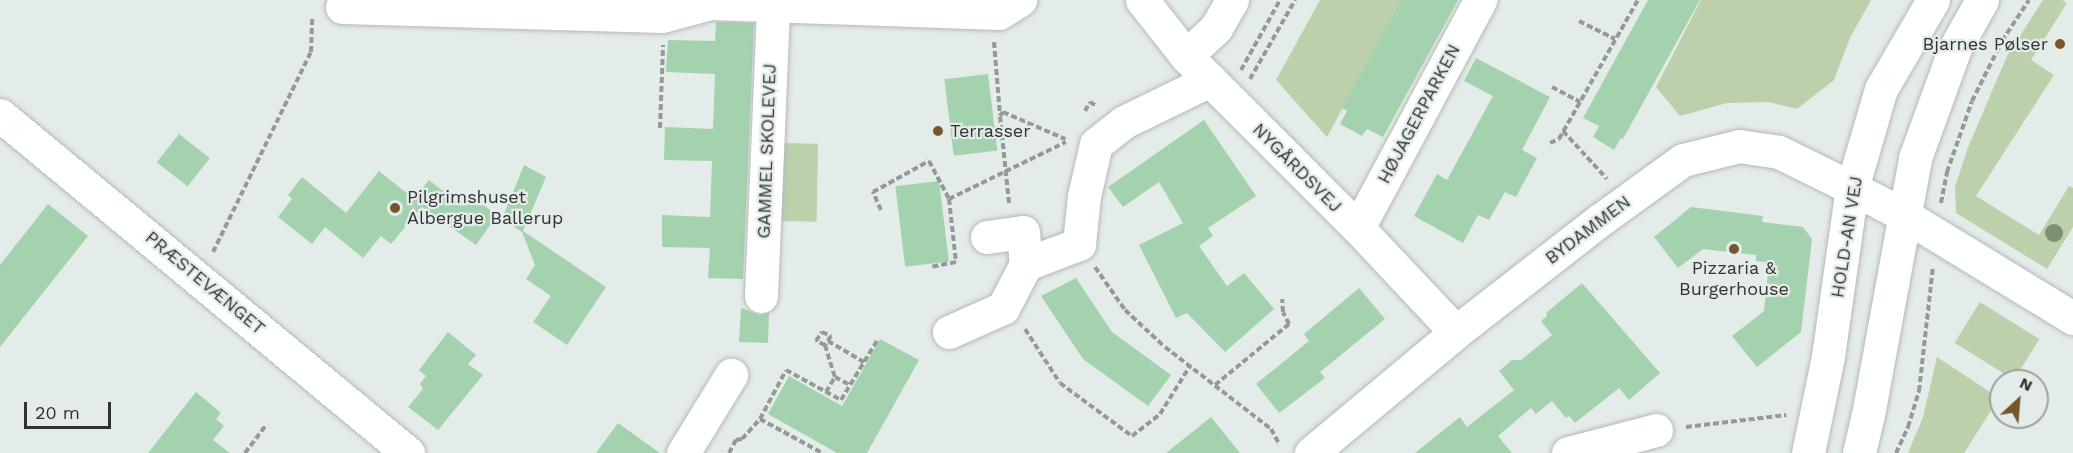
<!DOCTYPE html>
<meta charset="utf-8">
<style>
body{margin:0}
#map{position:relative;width:2073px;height:453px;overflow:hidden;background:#e4ece9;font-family:"Work Sans",sans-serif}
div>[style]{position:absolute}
.green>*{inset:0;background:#bcd0ab;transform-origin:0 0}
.building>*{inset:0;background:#a4d2ae;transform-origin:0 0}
.path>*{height:4px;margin-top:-2px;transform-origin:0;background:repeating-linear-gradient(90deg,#949a98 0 6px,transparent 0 9px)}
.roads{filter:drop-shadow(0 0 2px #b3bab7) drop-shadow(0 0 2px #b3bab7)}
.minor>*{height:33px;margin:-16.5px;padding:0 16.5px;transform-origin:16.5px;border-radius:16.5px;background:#fff}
.trees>*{width:18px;height:18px;margin:-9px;border-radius:50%;background:#7f8f73}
.dots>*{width:16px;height:16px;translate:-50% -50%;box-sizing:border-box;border:3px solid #e4ece9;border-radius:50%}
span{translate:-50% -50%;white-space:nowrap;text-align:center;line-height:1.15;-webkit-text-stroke:4.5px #e4ece9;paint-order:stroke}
.poi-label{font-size:18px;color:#303332}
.right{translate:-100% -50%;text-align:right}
.left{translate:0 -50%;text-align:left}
.street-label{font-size:18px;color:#303332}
.north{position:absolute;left:1989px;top:369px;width:60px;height:60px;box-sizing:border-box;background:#e4ece9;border:2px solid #9ca2a0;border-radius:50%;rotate:26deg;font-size:16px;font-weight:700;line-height:24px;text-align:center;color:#303332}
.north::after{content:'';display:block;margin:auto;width:21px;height:27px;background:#77562d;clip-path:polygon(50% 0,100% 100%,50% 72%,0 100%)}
.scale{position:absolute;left:24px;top:402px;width:87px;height:27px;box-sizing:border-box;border:3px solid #303332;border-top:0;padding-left:8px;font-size:18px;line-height:21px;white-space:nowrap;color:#303332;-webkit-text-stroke:4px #e4ece9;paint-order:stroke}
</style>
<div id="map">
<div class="green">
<i style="clip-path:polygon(1320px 0,1401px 0,1327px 137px,1276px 80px)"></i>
<i style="clip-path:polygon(1701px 0,1871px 0,1850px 38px,1834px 80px,1797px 109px,1769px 102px,1727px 103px,1680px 116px,1656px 87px)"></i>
<i style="clip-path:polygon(2043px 0,2062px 0,2067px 3px,2031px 60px,2054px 75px,1976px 196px,2039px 235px,2069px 186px,2073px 188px,2073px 227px,2047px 269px,1956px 213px,1955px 187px,1967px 150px,2007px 56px)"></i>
<i style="left:779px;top:143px;width:39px;height:78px;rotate:1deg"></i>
<i style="left:1980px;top:302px;width:70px;height:48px;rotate:32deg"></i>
<i style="clip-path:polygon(1937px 357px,1999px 398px,1964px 453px,1908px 453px,1923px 417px)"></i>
</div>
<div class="building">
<i style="clip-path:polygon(1401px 0,1458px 0,1383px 137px,1367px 129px,1362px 136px,1340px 124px,1347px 111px,1342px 108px)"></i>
<i style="clip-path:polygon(1648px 0,1700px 0,1623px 139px,1621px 138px,1614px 150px,1593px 137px,1599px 126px,1583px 118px)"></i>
<i style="clip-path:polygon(716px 22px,754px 23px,743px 279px,708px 278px,710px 248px,662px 247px,662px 215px,710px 217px,712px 161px,664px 160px,665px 127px,713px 129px,715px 74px,666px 72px,668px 40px,715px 41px)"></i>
<i style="clip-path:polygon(1476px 58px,1550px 97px,1522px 150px,1537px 158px,1516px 197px,1505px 192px,1489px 220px,1478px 215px,1463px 243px,1414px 216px,1437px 174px,1447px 180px,1493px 96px,1464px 81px)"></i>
<i style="left:988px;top:74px;width:77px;height:44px;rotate:83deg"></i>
<i style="clip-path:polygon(1204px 120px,1256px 196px,1208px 228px,1213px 236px,1199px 246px,1227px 286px,1244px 273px,1274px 309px,1225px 352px,1187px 313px,1176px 318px,1139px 245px,1183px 223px,1159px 182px,1123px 207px,1108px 187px)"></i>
<i style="left:179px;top:134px;width:39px;height:36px;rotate:38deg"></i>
<i style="clip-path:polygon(524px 165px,546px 177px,523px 231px,606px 287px,567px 345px,533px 322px,551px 296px,526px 279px,535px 265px,522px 232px,502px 219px)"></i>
<i style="clip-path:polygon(379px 171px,414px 199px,429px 180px,456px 201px,460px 196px,474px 205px,477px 200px,497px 215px,476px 245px,422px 207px,391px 244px,381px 236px,363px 258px,325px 227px,312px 244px,278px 217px,292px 199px,288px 195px,302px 177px,346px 213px)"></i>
<i style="left:939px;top:181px;width:81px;height:44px;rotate:83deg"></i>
<i style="clip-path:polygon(48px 204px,88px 236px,0 347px,0 265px)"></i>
<i style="clip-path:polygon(1691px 207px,1763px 216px,1762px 222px,1803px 227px,1812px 239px,1801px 332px,1757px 367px,1732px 336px,1764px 311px,1769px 263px,1756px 261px,1756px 255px,1703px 249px,1678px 268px,1654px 237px)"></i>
<i style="clip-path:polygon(1076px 278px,1112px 332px,1171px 375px,1148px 406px,1083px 359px,1041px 296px)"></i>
<i style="clip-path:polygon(1582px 283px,1660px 373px,1629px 400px,1619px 388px,1575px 423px,1569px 416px,1566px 418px,1552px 401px,1536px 414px,1531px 408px,1498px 436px,1512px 453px,1415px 453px,1460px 417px,1467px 427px,1514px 390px,1499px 371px,1512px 360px,1521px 360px,1552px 335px,1541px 321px,1547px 316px,1546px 313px)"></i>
<i style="clip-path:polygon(1359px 288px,1385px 319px,1320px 372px,1325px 378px,1279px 413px,1256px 384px,1309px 341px,1304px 334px)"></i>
<i style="clip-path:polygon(741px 308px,760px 315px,769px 313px,768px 343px,739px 342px)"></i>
<i style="clip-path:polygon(448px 332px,476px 355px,468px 364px,483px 375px,438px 430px,408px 407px,423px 389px,420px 384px,426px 376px,419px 370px)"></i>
<i style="clip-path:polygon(880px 339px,919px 360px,867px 453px,837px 453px,768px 414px,789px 376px,842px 406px)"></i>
<i style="clip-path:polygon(196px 392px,221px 413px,216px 419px,224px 426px,213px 440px,230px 453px,148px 453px)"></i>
<i style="clip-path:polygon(1211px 417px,1240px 453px,1166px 453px)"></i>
<i style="clip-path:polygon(618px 423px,660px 453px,596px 453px)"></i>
</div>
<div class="path">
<i style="left:1579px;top:21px;width:40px;rotate:26.6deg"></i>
<i style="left:994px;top:42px;width:73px;rotate:85.3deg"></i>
<i style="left:1241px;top:70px;width:80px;rotate:-60.9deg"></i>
<i style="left:1250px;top:79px;width:91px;rotate:-60.3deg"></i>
<i style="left:1552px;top:87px;width:32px;rotate:28deg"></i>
<i style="left:1085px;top:111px;width:10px;rotate:-61deg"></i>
<i style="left:1090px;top:102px;width:6px;rotate:31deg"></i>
<i style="left:660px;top:128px;width:83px;rotate:-87.9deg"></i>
<i style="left:1563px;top:131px;width:65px;rotate:47.5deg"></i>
<i style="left:1550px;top:143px;width:10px;rotate:-24deg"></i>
<i style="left:1559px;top:139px;width:160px;rotate:-60.4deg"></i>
<i style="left:949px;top:199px;width:130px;rotate:-26deg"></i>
<i style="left:1009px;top:203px;width:87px;rotate:-95.9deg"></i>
<i style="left:1000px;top:116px;width:5px;rotate:-53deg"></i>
<i style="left:1003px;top:112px;width:68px;rotate:23.5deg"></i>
<i style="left:1941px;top:203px;width:32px;rotate:-79deg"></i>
<i style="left:1947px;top:172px;width:75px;rotate:-70.6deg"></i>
<i style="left:1972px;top:101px;width:67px;rotate:-63.4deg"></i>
<i style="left:2002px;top:41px;width:49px;rotate:-56.6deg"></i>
<i style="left:881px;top:210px;width:20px;rotate:-114deg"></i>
<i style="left:873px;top:192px;width:64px;rotate:-29deg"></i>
<i style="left:929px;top:161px;width:43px;rotate:62.2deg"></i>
<i style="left:949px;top:199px;width:63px;rotate:83.7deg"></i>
<i style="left:956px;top:262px;width:26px;rotate:169deg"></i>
<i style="left:213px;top:252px;width:223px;rotate:-63.9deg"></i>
<i style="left:311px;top:52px;width:33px;rotate:-88deg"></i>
<i style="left:1095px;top:267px;width:52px;rotate:55.1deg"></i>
<i style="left:1125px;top:310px;width:54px;rotate:42.8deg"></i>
<i style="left:1165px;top:347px;width:134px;rotate:37.7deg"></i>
<i style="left:1271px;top:429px;width:18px;rotate:61deg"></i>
<i style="left:1025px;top:329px;width:64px;rotate:57.1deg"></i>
<i style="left:1060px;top:383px;width:89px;rotate:36.4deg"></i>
<i style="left:1132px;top:436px;width:36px;rotate:-38deg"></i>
<i style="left:1160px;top:414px;width:57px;rotate:-58deg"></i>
<i style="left:822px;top:332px;width:10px;rotate:24deg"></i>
<i style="left:831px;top:336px;width:11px;rotate:124deg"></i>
<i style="left:825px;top:345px;width:10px;rotate:-156deg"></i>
<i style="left:816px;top:341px;width:11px;rotate:-56deg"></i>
<i style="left:828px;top:341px;width:42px;rotate:30.3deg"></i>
<i style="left:825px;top:345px;width:34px;rotate:73deg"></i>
<i style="left:1215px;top:385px;width:96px;rotate:-39.5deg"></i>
<i style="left:1289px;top:324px;width:13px;rotate:-117deg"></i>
<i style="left:1283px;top:312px;width:13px;rotate:-94deg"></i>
<i style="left:826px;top:392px;width:17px;rotate:-59deg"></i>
<i style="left:835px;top:377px;width:17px;rotate:28deg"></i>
<i style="left:760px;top:419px;width:55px;rotate:-62deg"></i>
<i style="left:786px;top:370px;width:63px;rotate:28.6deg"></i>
<i style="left:841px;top:400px;width:71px;rotate:-58.8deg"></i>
<i style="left:1686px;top:427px;width:101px;rotate:-6.8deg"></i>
<i style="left:245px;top:453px;width:36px;rotate:-53deg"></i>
<i style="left:729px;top:453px;width:15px;rotate:-62deg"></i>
<i style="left:736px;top:440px;width:6px;rotate:-9deg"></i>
<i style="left:742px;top:439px;width:27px;rotate:-48deg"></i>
<i style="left:760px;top:419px;width:71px;rotate:28.7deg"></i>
<i style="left:1896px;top:453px;width:29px;rotate:-65deg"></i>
<i style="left:1908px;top:427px;width:38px;rotate:-73deg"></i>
<i style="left:1919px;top:391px;width:125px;rotate:-83.6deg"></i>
</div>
<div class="roads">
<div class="minor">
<i style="left:1142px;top:0;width:71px;rotate:51.8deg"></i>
<i style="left:1186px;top:56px;width:243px;rotate:45deg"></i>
<i style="left:1358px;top:228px;width:143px;rotate:46.7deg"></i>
<i style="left:342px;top:7px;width:320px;rotate:1.6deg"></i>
<i style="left:662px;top:16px;width:51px;rotate:-14.9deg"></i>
<i style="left:711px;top:3px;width:288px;rotate:2deg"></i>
<i style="left:999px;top:13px;width:25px;rotate:-32deg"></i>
<i style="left:1186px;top:56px;width:41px;rotate:-43deg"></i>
<i style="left:1216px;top:28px;width:32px;rotate:-60deg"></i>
<i style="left:0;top:115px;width:530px;rotate:39.64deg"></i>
<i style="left:1358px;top:228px;width:259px;rotate:-61.8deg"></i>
<i style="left:987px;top:237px;width:36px;rotate:-8deg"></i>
<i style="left:1023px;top:232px;width:32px;rotate:85deg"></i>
<i style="left:761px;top:296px;width:290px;rotate:-87.6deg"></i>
<i style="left:773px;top:6px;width:7px;rotate:-117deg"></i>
<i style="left:949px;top:332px;width:59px;rotate:-24deg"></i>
<i style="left:1003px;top:308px;width:50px;rotate:-62.4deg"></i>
<i style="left:1026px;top:264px;width:57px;rotate:-20.7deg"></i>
<i style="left:1079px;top:244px;width:48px;rotate:-84.1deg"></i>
<i style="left:1084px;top:196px;width:53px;rotate:-77deg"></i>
<i style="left:1096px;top:144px;width:36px;rotate:-38deg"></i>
<i style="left:1124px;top:122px;width:96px;rotate:-26deg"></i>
<i style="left:683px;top:453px;width:92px;rotate:-58.4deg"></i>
<i style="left:1311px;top:453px;width:189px;rotate:-39.8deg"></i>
<i style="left:1456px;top:332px;width:182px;rotate:-37.9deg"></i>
<i style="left:1600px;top:220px;width:102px;rotate:-35.9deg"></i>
<i style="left:1683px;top:160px;width:58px;rotate:-14deg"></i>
<i style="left:1739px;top:146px;width:40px;rotate:8.5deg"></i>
<i style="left:1779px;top:152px;width:81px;rotate:26.3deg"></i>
<i style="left:1852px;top:188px;width:59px;rotate:27.4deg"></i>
<i style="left:1904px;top:215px;width:198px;rotate:31.4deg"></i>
<i style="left:1568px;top:453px;width:91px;rotate:-14.6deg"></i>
<i style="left:1808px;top:453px;width:99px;rotate:-78.3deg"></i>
<i style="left:1828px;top:356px;width:170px;rotate:-81.9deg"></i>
<i style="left:1852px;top:188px;width:103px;rotate:-73.7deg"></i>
<i style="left:1881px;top:89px;width:103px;rotate:-59.7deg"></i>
<i style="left:1859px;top:453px;width:39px;rotate:-77deg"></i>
<i style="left:1868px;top:415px;width:261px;rotate:-79.6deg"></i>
<i style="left:1915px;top:158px;width:117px;rotate:-70deg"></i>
<i style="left:1955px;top:48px;width:55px;rotate:-60.6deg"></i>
</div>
</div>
<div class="trees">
<i style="left:2054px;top:233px"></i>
</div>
<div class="dots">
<i style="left:2060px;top:44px;background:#77562d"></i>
<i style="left:938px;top:131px;background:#77562d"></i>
<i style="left:395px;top:208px;background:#77562d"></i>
<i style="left:1734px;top:249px;background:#77562d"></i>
</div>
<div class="poi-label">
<span class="right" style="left:2048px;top:44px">Bjarnes Pølser</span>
<span class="left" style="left:950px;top:131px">Terrasser</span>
<span class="left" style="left:407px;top:208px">Pilgrimshuset<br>Albergue Ballerup</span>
<span style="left:1734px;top:279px">Pizzaria &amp;<br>Burgerhouse</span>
</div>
<div class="street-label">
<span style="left:1419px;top:114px;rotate:-62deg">HØJAGERPARKEN</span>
<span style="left:767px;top:151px;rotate:-88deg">GAMMEL SKOLEVEJ</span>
<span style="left:1297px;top:168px;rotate:45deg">NYGÅRDSVEJ</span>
<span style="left:1588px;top:230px;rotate:-37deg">BYDAMMEN</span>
<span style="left:1847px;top:237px;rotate:-81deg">HOLD-AN VEJ</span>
<span style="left:205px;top:283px;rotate:40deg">PRÆSTEVÆNGET</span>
</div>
<div class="north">N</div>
<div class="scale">20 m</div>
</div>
